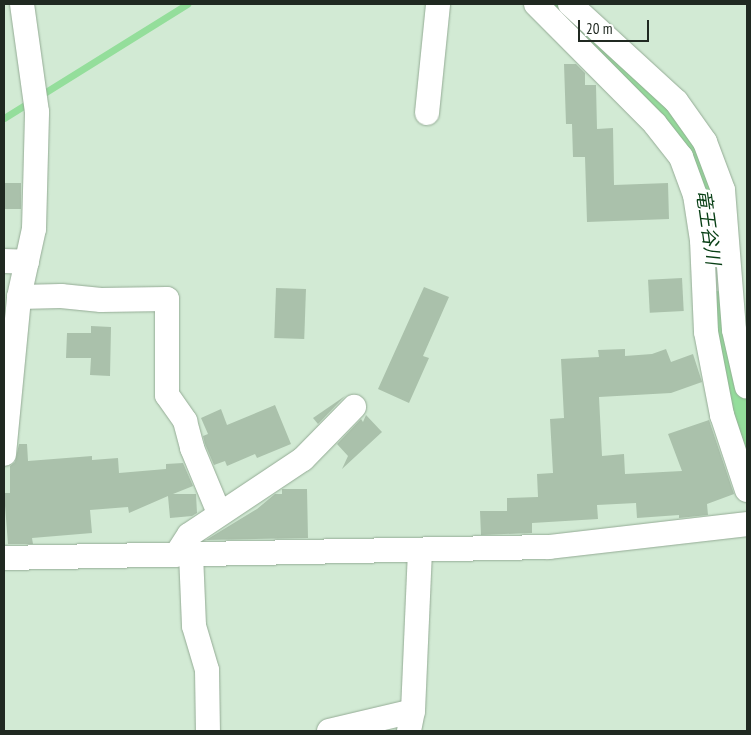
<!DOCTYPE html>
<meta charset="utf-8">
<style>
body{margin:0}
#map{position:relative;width:751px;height:735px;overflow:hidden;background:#d2ead4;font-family:"PT Sans Narrow","Noto Sans JP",sans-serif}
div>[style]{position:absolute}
.stream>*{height:7px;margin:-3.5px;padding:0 3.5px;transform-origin:3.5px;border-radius:3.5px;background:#94de9b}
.river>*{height:42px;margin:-21px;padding:0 21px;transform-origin:21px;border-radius:21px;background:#94de9b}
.building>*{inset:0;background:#aac1ab;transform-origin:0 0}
.roads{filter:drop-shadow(0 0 1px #94ab95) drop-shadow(0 0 1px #94ab95)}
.street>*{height:24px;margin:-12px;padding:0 12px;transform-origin:12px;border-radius:12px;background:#fff}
span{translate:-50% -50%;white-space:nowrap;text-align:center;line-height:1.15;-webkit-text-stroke:5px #fff;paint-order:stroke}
.water-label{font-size:19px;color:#083f15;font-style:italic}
.frame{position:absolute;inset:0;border:5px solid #202921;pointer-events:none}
.scale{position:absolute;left:578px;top:20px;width:71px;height:22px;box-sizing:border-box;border:2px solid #202921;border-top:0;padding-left:6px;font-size:15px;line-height:18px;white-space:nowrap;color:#202921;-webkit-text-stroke:4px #fff;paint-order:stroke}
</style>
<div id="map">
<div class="stream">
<i style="left:4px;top:118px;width:216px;rotate:-31.9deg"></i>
</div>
<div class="river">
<i style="left:562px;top:16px;width:144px;rotate:43.3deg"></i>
<i style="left:667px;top:115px;width:45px;rotate:56.7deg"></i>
<i style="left:692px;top:153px;width:44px;rotate:69.9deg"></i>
<i style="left:707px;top:194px;width:33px;rotate:81deg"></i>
<i style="left:716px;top:312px;width:19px;rotate:87deg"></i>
<i style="left:717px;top:331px;width:87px;rotate:77.4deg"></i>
<i style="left:736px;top:416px;width:34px;rotate:71deg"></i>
</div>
<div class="building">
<i style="clip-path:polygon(564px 64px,576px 64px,585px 73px,585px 85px,596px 85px,597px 129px,613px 128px,614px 185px,668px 183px,669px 219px,587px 222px,585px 157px,573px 157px,572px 124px,566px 124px)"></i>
<i style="left:4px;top:183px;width:17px;height:26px"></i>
<i style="left:682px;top:278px;width:33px;height:34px;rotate:87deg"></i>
<i style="clip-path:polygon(424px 287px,449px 297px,423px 356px,429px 358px,409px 403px,378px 389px)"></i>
<i style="left:276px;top:288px;width:30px;height:50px;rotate:2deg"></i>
<i style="clip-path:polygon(91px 326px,111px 327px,110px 376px,90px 375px,91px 358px,66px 358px,67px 333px,91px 333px)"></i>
<i style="clip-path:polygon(625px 349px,625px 356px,652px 354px,666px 349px,671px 362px,693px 354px,702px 382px,671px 393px,599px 397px,602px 456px,624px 454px,625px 474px,682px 471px,668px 434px,709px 420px,734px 494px,707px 504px,708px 515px,679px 518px,679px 515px,637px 518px,636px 503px,597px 505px,598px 519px,532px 523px,532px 533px,481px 535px,480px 511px,507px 511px,507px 498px,538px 497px,537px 474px,553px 473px,550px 419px,564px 418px,561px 359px,599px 357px,598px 350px)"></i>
<i style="clip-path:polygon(345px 396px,318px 424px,313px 418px)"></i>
<i style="clip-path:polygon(275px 405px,291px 444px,257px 458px,255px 454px,227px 466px,225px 461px,214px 465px,205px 444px,203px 436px,208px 434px,201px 418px,221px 409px,227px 425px)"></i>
<i style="clip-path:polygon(366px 415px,382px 432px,342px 469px,348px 456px,337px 444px,361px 419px,363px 422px)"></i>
<i style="clip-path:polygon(19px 444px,27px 444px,28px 461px,92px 456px,92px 460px,118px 458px,119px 473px,166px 469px,166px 464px,183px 463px,193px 486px,173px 494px,196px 494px,197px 513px,192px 516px,170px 518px,168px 496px,129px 513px,128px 507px,90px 510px,92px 533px,32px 538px,33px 544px,8px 544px,4px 493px,10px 493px,10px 466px,15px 462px)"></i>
<i style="clip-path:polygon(282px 489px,307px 489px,308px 538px,206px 540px,257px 509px,275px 494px,282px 494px)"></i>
</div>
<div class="roads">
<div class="street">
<i style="left:536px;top:4px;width:169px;rotate:45.2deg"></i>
<i style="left:655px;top:124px;width:42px;rotate:51.8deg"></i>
<i style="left:681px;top:157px;width:40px;rotate:69.8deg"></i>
<i style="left:695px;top:195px;width:46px;rotate:81.2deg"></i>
<i style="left:702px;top:240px;width:92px;rotate:87.5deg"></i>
<i style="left:706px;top:332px;width:85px;rotate:79.1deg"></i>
<i style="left:722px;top:415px;width:79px;rotate:71.6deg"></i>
<i style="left:570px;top:4px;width:144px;rotate:42.5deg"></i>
<i style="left:676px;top:101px;width:50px;rotate:54.7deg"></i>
<i style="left:705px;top:142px;width:51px;rotate:69.4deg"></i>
<i style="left:723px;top:190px;width:140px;rotate:85.5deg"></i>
<i style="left:734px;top:330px;width:58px;rotate:77.2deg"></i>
<i style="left:427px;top:113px;width:110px;rotate:-84.2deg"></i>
<i style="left:4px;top:261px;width:23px;rotate:2deg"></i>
<i style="left:19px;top:297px;width:42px;rotate:-1.4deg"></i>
<i style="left:61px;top:296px;width:40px;rotate:5.7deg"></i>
<i style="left:101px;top:300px;width:66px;rotate:-0.9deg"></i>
<i style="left:167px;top:299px;width:96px;rotate:90deg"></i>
<i style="left:167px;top:395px;width:32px;rotate:55deg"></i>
<i style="left:185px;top:421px;width:28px;rotate:75deg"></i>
<i style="left:192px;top:448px;width:70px;rotate:67.4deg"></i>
<i style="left:4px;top:454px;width:158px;rotate:-84.5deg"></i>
<i style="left:19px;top:297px;width:70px;rotate:-77.6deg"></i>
<i style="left:34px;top:229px;width:117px;rotate:-88.5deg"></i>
<i style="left:37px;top:112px;width:109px;rotate:-97.9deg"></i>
<i style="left:191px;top:554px;width:72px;rotate:87.6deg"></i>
<i style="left:194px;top:626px;width:46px;rotate:73.5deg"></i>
<i style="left:207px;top:670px;width:61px;rotate:89.1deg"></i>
<i style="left:176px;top:555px;width:24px;rotate:-57deg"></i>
<i style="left:189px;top:535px;width:137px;rotate:-33.7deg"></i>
<i style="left:303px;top:459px;width:73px;rotate:-45.6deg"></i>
<i style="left:4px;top:558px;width:545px;rotate:-1.16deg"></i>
<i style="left:549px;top:547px;width:199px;rotate:-6.6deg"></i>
<i style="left:329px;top:731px;width:86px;rotate:-13.4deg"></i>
<i style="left:409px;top:731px;width:20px;rotate:-79deg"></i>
<i style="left:413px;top:711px;width:161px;rotate:-87.5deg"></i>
</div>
</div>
<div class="water-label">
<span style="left:708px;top:227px;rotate:82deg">竜王谷川</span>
</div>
<div class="frame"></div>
<div class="scale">20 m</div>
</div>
